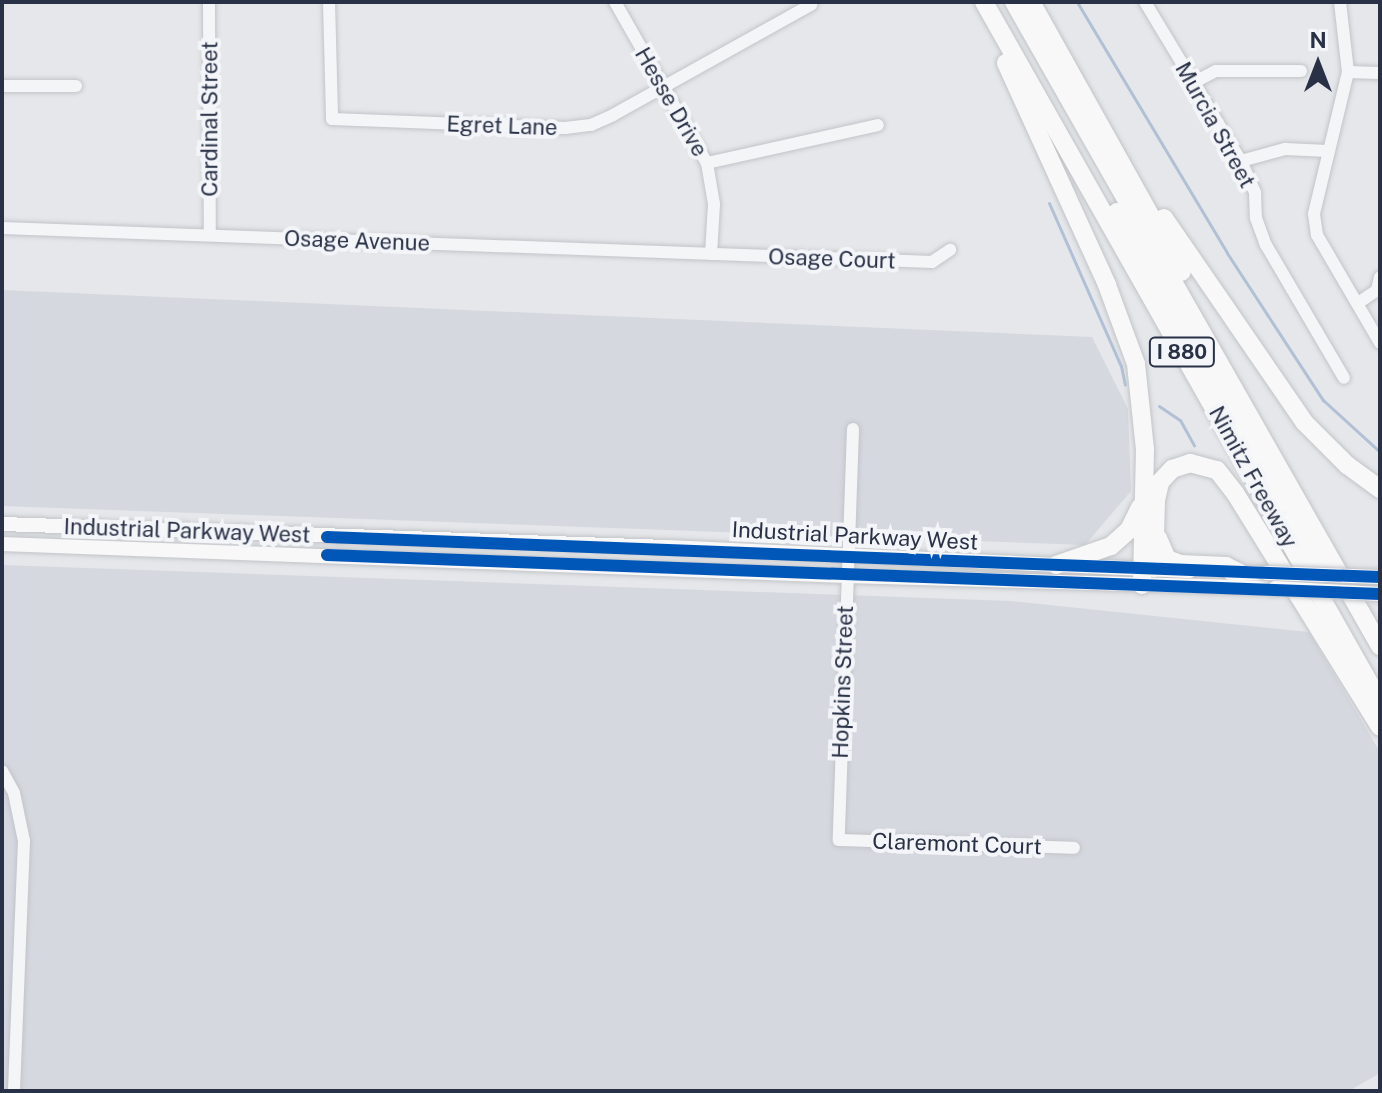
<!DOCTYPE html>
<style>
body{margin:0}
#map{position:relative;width:1382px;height:1093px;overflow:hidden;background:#e5e7ea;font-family:"Public Sans",sans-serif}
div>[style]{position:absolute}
.built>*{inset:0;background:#d5d8df}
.stream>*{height:3px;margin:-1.5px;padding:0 1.5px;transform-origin:1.5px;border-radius:1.5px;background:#b2c0d6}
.roads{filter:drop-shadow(0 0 2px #c2c4c8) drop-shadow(0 0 2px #c2c4c8)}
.minor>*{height:12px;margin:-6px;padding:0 6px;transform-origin:6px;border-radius:6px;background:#f4f5f7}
.major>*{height:14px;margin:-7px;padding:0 7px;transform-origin:7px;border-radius:7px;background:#f8f8f8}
.highway>*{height:18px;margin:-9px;padding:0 9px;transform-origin:9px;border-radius:9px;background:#f8f8f8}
.bridges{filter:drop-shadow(0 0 2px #c1c3c8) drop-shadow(0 0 2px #c1c3c8)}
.major-bridge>*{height:14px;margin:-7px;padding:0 7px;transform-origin:7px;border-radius:7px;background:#f8f8f8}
.cycleway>*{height:12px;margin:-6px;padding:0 6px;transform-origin:6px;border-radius:6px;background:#0057b8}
span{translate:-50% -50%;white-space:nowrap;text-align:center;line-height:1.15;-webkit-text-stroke:8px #f3f5f9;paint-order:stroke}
.shield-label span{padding:2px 6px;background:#f3f5f9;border:2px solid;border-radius:6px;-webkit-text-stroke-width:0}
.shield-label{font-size:20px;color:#293146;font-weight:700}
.street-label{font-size:22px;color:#293146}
.frame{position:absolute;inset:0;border:4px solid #293146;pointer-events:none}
.north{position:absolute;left:1278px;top:24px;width:80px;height:80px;-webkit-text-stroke:6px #f3f5f9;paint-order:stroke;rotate:0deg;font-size:22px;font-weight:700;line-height:32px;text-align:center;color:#293146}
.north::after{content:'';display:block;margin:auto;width:28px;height:36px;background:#293146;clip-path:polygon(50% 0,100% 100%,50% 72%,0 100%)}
</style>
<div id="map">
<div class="built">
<i style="clip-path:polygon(2px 290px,1092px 337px,1128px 409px,1131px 491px,1085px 545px,2px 506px)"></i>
<i style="clip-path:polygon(2px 565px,1011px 601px,1309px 632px,1380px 752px,1380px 1073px,1349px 1091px,2px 1091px)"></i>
</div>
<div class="stream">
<i style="left:1077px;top:2px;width:292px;rotate:59.1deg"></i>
<i style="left:1227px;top:253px;width:176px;rotate:56.9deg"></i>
<i style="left:1323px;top:400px;width:77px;rotate:42.4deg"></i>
<i style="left:1049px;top:203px;width:178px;rotate:66.2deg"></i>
<i style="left:1121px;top:366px;width:19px;rotate:78deg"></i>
<i style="left:1159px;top:406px;width:25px;rotate:34deg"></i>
<i style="left:1180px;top:420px;width:29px;rotate:61deg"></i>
<i style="left:1379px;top:514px;width:1px"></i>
</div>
<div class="roads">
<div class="minor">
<i style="left:209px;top:2px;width:233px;rotate:89.8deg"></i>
<i style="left:329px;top:2px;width:117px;rotate:88.5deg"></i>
<i style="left:332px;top:119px;width:233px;rotate:2.2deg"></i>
<i style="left:565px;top:128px;width:26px;rotate:-7deg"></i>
<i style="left:591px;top:125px;width:24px;rotate:-24deg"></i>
<i style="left:613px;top:115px;width:227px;rotate:-29.1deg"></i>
<i style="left:615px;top:2px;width:185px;rotate:60.3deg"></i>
<i style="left:707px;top:163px;width:42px;rotate:80.3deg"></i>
<i style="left:714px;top:204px;width:50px;rotate:93.4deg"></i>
<i style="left:1145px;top:2px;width:186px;rotate:58.9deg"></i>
<i style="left:1241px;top:161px;width:35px;rotate:66deg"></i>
<i style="left:1255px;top:193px;width:25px;rotate:88deg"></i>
<i style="left:1256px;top:218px;width:29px;rotate:70deg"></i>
<i style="left:1266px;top:245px;width:154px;rotate:59.6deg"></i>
<i style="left:1340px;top:2px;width:70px;rotate:83.5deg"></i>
<i style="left:1348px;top:72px;width:146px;rotate:103.5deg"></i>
<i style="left:1314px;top:214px;width:21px;rotate:82deg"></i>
<i style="left:1317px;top:235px;width:125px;rotate:59.7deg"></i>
<i style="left:1348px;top:72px;width:32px;rotate:2deg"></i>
<i style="left:1193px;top:83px;width:26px;rotate:-28deg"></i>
<i style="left:1216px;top:71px;width:85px"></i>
<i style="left:2px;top:86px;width:74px"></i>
<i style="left:1241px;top:161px;width:46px;rotate:-15.3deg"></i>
<i style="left:1285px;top:149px;width:43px;rotate:2.7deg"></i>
<i style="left:707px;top:163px;width:175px;rotate:-12.5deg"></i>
<i style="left:2px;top:228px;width:931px;rotate:2.09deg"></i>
<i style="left:932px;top:262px;width:22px;rotate:-34deg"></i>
<i style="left:1358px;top:303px;width:23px;rotate:-34deg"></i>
<i style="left:1377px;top:290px;width:13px;rotate:-77deg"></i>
<i style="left:853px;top:429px;width:411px;rotate:92deg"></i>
<i style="left:839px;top:840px;width:235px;rotate:1.9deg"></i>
<i style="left:2px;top:771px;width:25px;rotate:61deg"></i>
<i style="left:14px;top:793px;width:49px;rotate:78.2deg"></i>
<i style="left:24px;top:841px;width:250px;rotate:92.3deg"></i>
</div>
<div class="major">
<i style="left:2px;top:524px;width:665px;rotate:1.98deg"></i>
<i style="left:667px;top:547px;width:523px;rotate:2.63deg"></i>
<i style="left:2px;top:544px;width:845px;rotate:2.17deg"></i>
<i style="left:846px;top:576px;width:429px;rotate:1.6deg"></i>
<i style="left:1230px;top:573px;width:36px"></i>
</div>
<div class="highway">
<i style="left:984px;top:2px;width:804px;rotate:60.5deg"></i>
<i style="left:1014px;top:2px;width:741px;rotate:60.39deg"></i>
<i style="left:1031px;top:2px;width:309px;rotate:60.8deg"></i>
<i style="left:1006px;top:63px;width:244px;rotate:65.5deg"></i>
<i style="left:1107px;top:285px;width:84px;rotate:69.8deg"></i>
<i style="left:1136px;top:364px;width:86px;rotate:84deg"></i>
<i style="left:1145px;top:450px;width:135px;rotate:91.3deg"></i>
<i style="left:1117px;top:212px;width:415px;rotate:60.4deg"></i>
<i style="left:1164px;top:218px;width:247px;rotate:55.5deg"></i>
<i style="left:1304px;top:422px;width:61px;rotate:45deg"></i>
<i style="left:1347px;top:465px;width:41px;rotate:36deg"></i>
<i style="left:1158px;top:538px;width:23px;rotate:67deg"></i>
<i style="left:1167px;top:559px;width:14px;rotate:21deg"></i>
<i style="left:1180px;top:564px;width:46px;rotate:2.5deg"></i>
<i style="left:1226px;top:566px;width:16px;rotate:27deg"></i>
<i style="left:1056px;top:565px;width:58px;rotate:-19.1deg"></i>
<i style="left:1111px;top:546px;width:24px;rotate:-42deg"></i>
<i style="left:1129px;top:530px;width:25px;rotate:-64deg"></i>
<i style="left:1154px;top:568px;width:68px;rotate:-88.3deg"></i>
<i style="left:1156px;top:500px;width:18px;rotate:-77deg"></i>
<i style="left:1160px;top:482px;width:18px;rotate:-47deg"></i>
<i style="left:1172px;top:469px;width:19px;rotate:-18deg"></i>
<i style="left:1190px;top:463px;width:28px;rotate:15deg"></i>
<i style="left:1217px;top:470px;width:29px;rotate:52deg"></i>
<i style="left:1235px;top:493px;width:275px;rotate:58.2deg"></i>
</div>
</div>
<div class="bridges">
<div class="major-bridge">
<i style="left:1266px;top:573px;width:114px;rotate:2deg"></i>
<i style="left:1275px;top:588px;width:105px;rotate:3.3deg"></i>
</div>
</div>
<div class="cycleway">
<i style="left:327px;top:537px;width:1054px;rotate:2.18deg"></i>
<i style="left:327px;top:555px;width:1054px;rotate:2.12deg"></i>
</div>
<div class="shield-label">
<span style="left:1182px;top:352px">I 880</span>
</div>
<div class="street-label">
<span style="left:671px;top:102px;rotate:60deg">Hesse Drive</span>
<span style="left:210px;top:119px;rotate:-90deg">Cardinal Street</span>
<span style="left:1215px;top:125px;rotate:61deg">Murcia Street</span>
<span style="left:502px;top:126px;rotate:2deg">Egret Lane</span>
<span style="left:357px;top:241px;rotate:2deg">Osage Avenue</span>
<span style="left:832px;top:259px;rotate:2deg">Osage Court</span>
<span style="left:1253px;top:477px;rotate:61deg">Nimitz Freeway</span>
<span style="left:187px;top:531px;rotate:2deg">Industrial Parkway West</span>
<span style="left:855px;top:536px;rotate:3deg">Industrial Parkway West</span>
<span style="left:843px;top:682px;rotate:-88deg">Hopkins Street</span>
<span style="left:957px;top:844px;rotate:2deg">Claremont Court</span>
</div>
<div class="frame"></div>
<div class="north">N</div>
</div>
